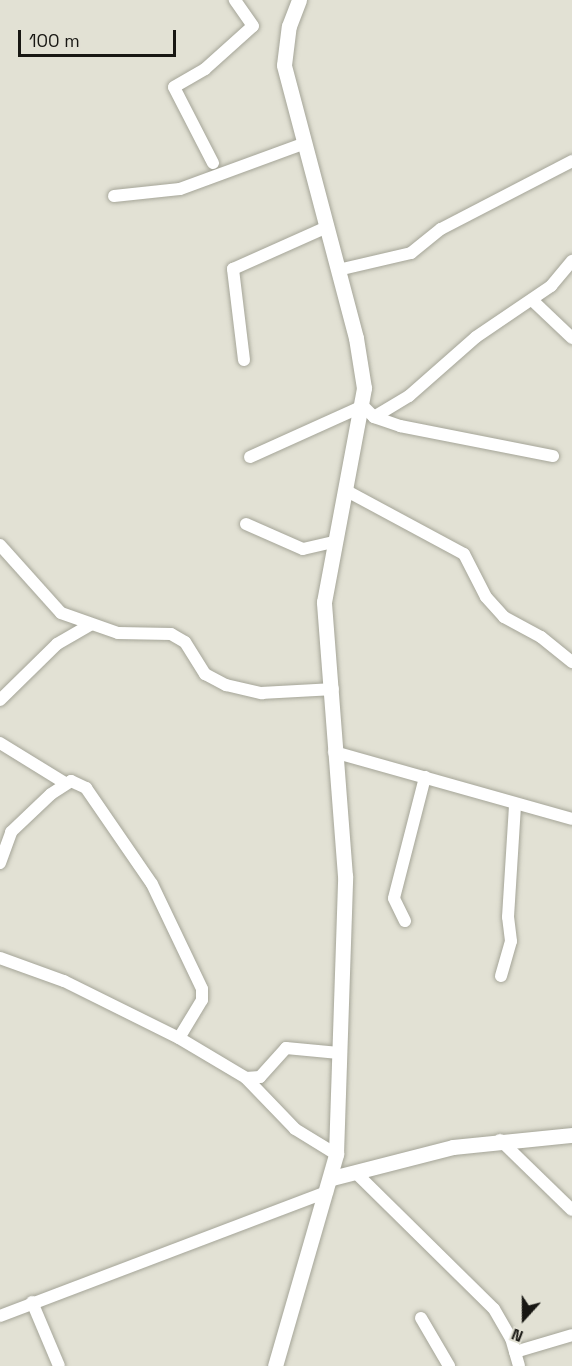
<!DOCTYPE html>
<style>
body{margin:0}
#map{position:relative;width:572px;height:1366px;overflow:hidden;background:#e2e1d4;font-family:"Space Grotesk",sans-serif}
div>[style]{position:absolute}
.roads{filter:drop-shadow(0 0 2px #a5a598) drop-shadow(0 0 2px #a5a598)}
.minor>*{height:12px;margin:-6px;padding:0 6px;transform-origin:6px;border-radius:6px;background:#fff}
.tertiary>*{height:15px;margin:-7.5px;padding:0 7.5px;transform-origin:7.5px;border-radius:7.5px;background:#fff}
span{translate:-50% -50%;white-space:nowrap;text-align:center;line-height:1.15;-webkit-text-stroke:4.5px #e2e1d4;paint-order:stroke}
.north{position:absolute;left:494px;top:1288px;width:60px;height:60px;-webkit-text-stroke:4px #e2e1d4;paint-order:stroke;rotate:201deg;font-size:16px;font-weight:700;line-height:24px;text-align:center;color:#181713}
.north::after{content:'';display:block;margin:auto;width:21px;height:27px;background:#181713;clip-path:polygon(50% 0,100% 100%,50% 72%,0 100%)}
.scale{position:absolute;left:18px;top:30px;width:158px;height:27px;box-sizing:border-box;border:3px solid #181713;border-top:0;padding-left:8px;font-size:18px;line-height:21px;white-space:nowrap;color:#181713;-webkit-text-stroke:4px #e2e1d4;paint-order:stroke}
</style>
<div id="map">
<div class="roads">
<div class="minor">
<i style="left:213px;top:163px;width:85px;rotate:-117.2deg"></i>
<i style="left:174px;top:87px;width:36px;rotate:-30deg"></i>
<i style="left:205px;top:69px;width:64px;rotate:-41.9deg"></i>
<i style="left:253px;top:26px;width:32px;rotate:-125deg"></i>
<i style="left:114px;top:196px;width:66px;rotate:-6.1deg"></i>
<i style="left:180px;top:189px;width:131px;rotate:-20.1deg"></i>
<i style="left:338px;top:270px;width:75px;rotate:-13.1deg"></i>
<i style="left:411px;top:253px;width:38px;rotate:-39deg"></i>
<i style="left:441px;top:229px;width:148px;rotate:-27.4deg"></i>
<i style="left:532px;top:300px;width:55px;rotate:43.5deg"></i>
<i style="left:244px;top:360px;width:92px;rotate:-96.9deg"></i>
<i style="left:233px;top:269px;width:103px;rotate:-24.1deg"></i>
<i style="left:374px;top:417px;width:41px;rotate:-31deg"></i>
<i style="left:409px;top:396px;width:89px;rotate:-41.4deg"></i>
<i style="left:476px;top:337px;width:91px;rotate:-34.2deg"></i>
<i style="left:551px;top:286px;width:33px;rotate:-50deg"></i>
<i style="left:250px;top:457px;width:124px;rotate:-24.3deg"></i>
<i style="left:363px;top:406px;width:16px;rotate:45deg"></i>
<i style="left:374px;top:417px;width:28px;rotate:19deg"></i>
<i style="left:400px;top:426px;width:156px;rotate:11.1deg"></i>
<i style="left:345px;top:490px;width:135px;rotate:28.3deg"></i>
<i style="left:464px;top:554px;width:48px;rotate:62.9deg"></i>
<i style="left:486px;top:597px;width:27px;rotate:48deg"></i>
<i style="left:504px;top:617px;width:42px;rotate:28.4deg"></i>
<i style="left:541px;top:637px;width:40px;rotate:39deg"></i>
<i style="left:246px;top:524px;width:62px;rotate:23.7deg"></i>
<i style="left:303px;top:549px;width:31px;rotate:-13deg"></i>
<i style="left:0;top:545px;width:91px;rotate:48.1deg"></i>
<i style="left:61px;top:613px;width:60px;rotate:19.3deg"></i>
<i style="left:118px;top:633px;width:53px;rotate:1.1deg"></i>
<i style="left:171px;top:634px;width:16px;rotate:30deg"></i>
<i style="left:185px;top:642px;width:38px;rotate:58deg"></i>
<i style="left:205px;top:674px;width:24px;rotate:28deg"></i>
<i style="left:226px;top:685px;width:37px;rotate:13deg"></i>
<i style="left:262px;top:693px;width:71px;rotate:-3.2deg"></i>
<i style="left:0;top:700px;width:80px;rotate:-44.5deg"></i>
<i style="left:57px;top:644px;width:38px;rotate:-30deg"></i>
<i style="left:0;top:743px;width:76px;rotate:31.6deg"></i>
<i style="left:334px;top:752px;width:247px;rotate:15.7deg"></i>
<i style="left:0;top:863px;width:33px;rotate:-70deg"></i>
<i style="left:11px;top:832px;width:55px;rotate:-43.5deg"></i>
<i style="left:51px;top:794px;width:24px;rotate:-33deg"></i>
<i style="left:71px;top:781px;width:17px;rotate:25deg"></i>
<i style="left:86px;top:788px;width:116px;rotate:55.5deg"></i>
<i style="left:152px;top:884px;width:116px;rotate:64.5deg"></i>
<i style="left:202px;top:989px;width:11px;rotate:90deg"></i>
<i style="left:202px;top:1000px;width:44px;rotate:121.2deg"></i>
<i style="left:405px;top:921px;width:25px;rotate:-116deg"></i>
<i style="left:394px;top:898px;width:125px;rotate:-75.6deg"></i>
<i style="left:0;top:958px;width:68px;rotate:19.8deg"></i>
<i style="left:64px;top:981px;width:128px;rotate:26.4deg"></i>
<i style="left:179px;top:1038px;width:78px;rotate:30.8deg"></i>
<i style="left:246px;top:1078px;width:71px;rotate:46.1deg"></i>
<i style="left:295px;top:1129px;width:48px;rotate:31.4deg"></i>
<i style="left:501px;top:976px;width:36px;rotate:-74deg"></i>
<i style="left:511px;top:941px;width:24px;rotate:-97deg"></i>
<i style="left:508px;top:917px;width:111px;rotate:-86.4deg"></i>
<i style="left:246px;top:1078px;width:14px;rotate:-4deg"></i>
<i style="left:260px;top:1077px;width:39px;rotate:-48deg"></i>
<i style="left:286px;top:1048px;width:53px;rotate:5.4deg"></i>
<i style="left:500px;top:1140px;width:100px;rotate:44.2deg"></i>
<i style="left:357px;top:1174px;width:192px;rotate:44.6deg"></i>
<i style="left:494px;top:1309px;width:34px;rotate:60deg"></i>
<i style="left:511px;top:1338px;width:29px;rotate:74deg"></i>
<i style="left:32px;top:1302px;width:69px;rotate:67.1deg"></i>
<i style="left:0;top:1316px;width:350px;rotate:-20.8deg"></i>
<i style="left:421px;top:1318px;width:56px;rotate:59.7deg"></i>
<i style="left:515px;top:1352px;width:59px;rotate:-16.6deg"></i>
</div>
<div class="tertiary">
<i style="left:332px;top:1178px;width:125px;rotate:-14.4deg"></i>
<i style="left:453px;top:1147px;width:120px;rotate:-5.8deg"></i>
<i style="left:275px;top:1366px;width:221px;rotate:-73.9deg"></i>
<i style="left:336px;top:1154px;width:278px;rotate:-88.1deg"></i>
<i style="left:345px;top:876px;width:275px;rotate:-94.4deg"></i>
<i style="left:324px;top:602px;width:218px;rotate:-79.4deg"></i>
<i style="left:364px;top:388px;width:51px;rotate:-99.1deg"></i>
<i style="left:356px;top:338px;width:282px;rotate:-104.8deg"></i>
<i style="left:284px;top:65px;width:39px;rotate:-83deg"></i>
<i style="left:289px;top:26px;width:28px;rotate:-69deg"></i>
</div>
</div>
<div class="north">N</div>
<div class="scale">100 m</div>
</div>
